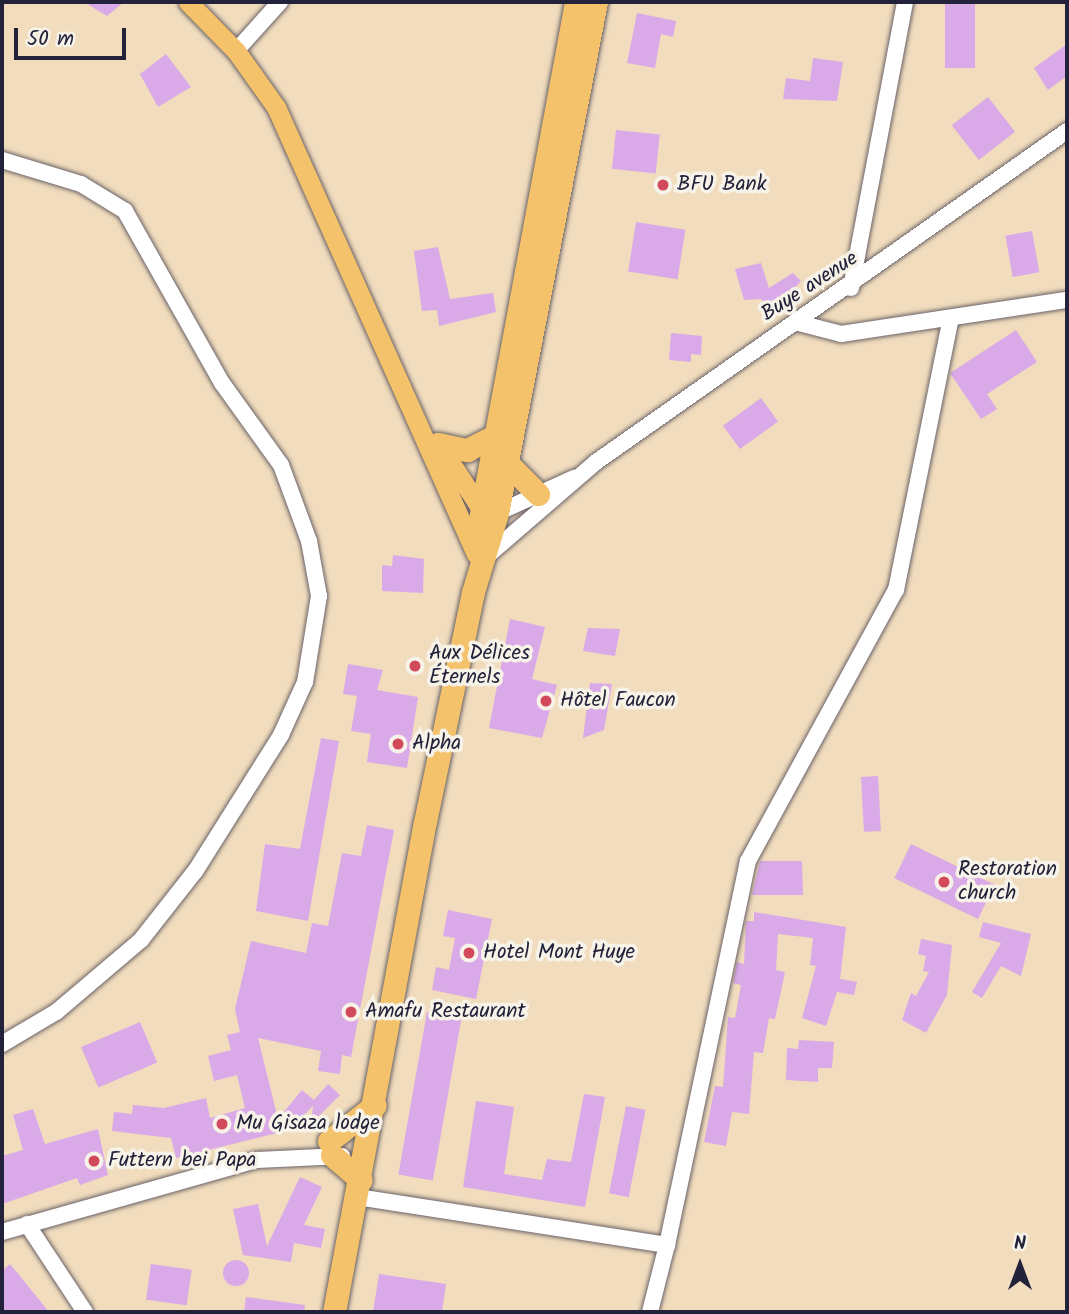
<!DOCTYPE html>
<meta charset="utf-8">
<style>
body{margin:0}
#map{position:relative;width:1069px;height:1314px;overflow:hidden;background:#f1dcbd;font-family:Kalam,sans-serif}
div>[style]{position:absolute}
.building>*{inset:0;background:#daa9e8;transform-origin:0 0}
.round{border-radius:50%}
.roads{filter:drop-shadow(0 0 2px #6a6368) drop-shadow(0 0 2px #6a6368)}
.minor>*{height:16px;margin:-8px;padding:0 8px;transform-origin:8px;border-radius:8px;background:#fff}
.major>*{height:19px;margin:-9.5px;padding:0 9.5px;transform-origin:9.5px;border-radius:9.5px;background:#f4c26a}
.highway>*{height:23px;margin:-11.5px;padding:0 11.5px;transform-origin:11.5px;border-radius:11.5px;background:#f4c26a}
.dots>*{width:19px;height:19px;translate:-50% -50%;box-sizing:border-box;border:4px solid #f7f3e8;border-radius:50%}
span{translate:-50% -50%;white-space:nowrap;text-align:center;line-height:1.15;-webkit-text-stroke:7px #f7f3e8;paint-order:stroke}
.poi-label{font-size:21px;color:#22223b}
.left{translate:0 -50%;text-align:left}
.street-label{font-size:21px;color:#22223b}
.frame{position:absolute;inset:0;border:4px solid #22223b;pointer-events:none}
.north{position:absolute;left:985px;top:1230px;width:70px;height:70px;-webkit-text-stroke:5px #f7f3e8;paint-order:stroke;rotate:0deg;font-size:19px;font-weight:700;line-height:28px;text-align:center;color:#22223b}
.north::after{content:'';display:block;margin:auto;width:24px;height:32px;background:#22223b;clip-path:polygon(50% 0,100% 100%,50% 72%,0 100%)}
.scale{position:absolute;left:14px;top:28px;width:112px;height:32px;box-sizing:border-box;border:4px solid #22223b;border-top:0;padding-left:9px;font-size:21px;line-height:24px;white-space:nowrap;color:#22223b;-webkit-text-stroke:5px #f7f3e8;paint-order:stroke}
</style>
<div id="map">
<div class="building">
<i style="clip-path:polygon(84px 2px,124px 2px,107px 16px)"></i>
<i style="left:945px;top:2px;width:30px;height:66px"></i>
<i style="clip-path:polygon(637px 13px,676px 21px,673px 37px,661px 34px,655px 68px,627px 63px)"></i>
<i style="clip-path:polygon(1067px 44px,1067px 76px,1048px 90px,1034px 68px)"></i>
<i style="clip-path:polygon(166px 54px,191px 87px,158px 107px,140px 74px)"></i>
<i style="clip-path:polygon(813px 58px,843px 62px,837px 101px,783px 99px,786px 78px,810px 81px)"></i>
<i style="left:988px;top:97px;width:44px;height:46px;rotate:52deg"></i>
<i style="left:616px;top:130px;width:44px;height:39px;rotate:6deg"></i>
<i style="left:636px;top:222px;width:50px;height:50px;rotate:9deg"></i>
<i style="left:1032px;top:231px;width:42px;height:27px;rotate:80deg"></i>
<i style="clip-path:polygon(438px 247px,450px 299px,493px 293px,496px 312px,439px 326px,437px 310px,422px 311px,414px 251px)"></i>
<i style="clip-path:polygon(761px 263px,769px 288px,793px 273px,801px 281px,773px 311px,761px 299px,744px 300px,735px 269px)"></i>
<i style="clip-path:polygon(1016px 330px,1037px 362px,987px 394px,997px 409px,981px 419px,950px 373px)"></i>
<i style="clip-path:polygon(671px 333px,702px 336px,701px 355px,691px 354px,691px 362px,669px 360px)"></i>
<i style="left:761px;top:398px;width:29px;height:47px;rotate:54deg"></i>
<i style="clip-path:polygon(393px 555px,424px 559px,423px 593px,382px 591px,382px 565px,392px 566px)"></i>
<i style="clip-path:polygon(510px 619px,545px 627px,532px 679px,557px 685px,542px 738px,489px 728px)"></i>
<i style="clip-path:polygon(588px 628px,620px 629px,615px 656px,583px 651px)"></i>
<i style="clip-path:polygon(348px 664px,383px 670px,377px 690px,418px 697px,407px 768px,367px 762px,371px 734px,351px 731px,357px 696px,343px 694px)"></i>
<i style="clip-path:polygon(590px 683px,612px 684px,604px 730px,583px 738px)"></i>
<i style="clip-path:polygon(321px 738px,339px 741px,308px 921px,256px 911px,265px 844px,300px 849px)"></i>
<i style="left:878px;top:776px;width:55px;height:17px;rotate:87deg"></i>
<i style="clip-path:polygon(367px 825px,394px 830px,351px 1057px,342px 1055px,340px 1074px,318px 1071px,321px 1051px,258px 1038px,278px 1119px,302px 1090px,314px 1100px,328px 1084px,340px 1095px,311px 1124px,313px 1106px,289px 1130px,176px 1158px,171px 1138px,112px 1131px,114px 1112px,132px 1114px,133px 1105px,164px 1108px,206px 1098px,210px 1118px,245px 1108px,237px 1075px,214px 1081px,208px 1056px,231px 1050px,227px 1035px,240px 1032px,235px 1009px,251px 941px,306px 953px,312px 923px,328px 926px,342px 853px,361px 856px)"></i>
<i style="left:911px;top:844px;width:93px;height:38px;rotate:26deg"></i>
<i style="clip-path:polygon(760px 861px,802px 861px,803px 895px,752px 895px)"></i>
<i style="clip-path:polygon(448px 910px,492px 919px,476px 999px,432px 990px,436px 967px,449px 970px,455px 938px,443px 936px)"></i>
<i style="clip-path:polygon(754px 912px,846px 927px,840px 979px,857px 982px,854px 995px,837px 992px,826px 1026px,802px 1018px,816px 966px,810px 965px,813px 938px,778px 934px,776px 970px,785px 972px,775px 1019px,769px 1018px,763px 1053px,754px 1052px,749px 1114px,732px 1112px,726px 1146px,704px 1142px,715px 1086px,723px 1087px,728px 1017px,735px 1018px,741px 985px,733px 983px,737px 962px,744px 964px,746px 921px,754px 921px)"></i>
<i style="clip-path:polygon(983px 922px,1031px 934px,1021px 976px,1001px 966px,982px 998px,972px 992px,1001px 943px,979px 937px)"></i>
<i style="clip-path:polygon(921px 939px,952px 945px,947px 995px,926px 1033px,902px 1020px,911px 993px,916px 996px,929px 972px,923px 971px,926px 956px,918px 954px)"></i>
<i style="left:427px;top:1012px;width:35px;height:165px;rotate:10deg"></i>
<i style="left:140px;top:1022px;width:44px;height:64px;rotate:67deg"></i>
<i style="clip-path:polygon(799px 1040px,834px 1042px,832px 1068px,818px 1068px,818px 1082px,786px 1080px,787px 1048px,798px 1049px)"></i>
<i style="clip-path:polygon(584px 1094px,605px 1097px,585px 1207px,463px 1187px,476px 1101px,514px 1107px,504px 1174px,542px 1180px,547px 1159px,571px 1162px)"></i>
<i style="left:626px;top:1106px;width:20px;height:89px;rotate:11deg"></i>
<i style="clip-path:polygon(33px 1109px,45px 1144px,98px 1129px,108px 1175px,80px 1185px,77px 1178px,2px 1204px,2px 1156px,23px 1150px,13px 1115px)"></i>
<i style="clip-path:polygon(300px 1177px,322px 1187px,304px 1225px,325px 1229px,321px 1248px,294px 1243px,291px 1262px,243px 1255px,233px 1209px,258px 1204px,267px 1246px)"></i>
<i class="round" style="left:223px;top:1260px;width:26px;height:26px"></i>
<i style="clip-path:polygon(10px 1264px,28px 1286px,49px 1312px,2px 1312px,2px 1271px)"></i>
<i style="left:151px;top:1264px;width:41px;height:36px;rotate:8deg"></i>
<i style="clip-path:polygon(379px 1274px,446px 1284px,442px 1312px,373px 1312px)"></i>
<i style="clip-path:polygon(246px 1297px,305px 1305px,304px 1312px,244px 1312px)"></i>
</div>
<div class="roads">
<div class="minor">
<i style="left:236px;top:51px;width:66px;rotate:-48.1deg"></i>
<i style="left:2px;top:160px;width:83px;rotate:16.9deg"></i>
<i style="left:81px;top:184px;width:52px;rotate:31.5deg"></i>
<i style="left:125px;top:211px;width:197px;rotate:60.6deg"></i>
<i style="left:222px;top:383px;width:101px;rotate:54.3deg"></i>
<i style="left:281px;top:465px;width:81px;rotate:69.8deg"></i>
<i style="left:309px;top:541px;width:56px;rotate:79.7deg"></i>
<i style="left:319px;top:596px;width:87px;rotate:99.2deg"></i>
<i style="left:305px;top:682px;width:58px;rotate:114.4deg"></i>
<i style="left:281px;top:735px;width:160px;rotate:122.2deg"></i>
<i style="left:196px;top:870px;width:89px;rotate:128.2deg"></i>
<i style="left:141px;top:940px;width:111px;rotate:139.7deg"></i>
<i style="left:56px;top:1012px;width:63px;rotate:149.3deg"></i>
<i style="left:851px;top:288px;width:291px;rotate:-79.3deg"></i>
<i style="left:795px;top:322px;width:48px;rotate:14.6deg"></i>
<i style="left:841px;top:334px;width:229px;rotate:-8.6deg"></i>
<i style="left:497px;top:513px;width:85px;rotate:-24.4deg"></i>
<i style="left:486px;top:557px;width:145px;rotate:-40.8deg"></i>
<i style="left:596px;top:462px;width:576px;rotate:-35.1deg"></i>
<i style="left:357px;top:1197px;width:314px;rotate:8.8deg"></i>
<i style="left:667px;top:1245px;width:392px;rotate:-78.1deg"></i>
<i style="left:748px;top:861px;width:309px;rotate:-61.4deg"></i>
<i style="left:896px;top:590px;width:274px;rotate:-78.6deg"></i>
<i style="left:27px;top:1224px;width:105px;rotate:56.6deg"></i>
<i style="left:2px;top:1232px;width:265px;rotate:-15.8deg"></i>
<i style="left:257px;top:1160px;width:85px;rotate:-2.7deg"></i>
<i style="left:650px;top:1312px;width:69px;rotate:-75.8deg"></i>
</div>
<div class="major">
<i style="left:188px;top:2px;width:69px;rotate:45.6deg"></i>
<i style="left:236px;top:51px;width:69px;rotate:54.5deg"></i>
<i style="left:276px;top:107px;width:490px;rotate:65.9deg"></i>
<i style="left:437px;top:442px;width:80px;rotate:56.7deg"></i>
<i style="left:481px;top:509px;width:9px;rotate:13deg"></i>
</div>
<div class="highway">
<i style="left:438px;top:444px;width:30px;rotate:12deg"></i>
<i style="left:467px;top:450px;width:31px;rotate:-27deg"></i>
<i style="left:507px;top:463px;width:44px;rotate:45deg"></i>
<i style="left:475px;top:546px;width:553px;rotate:-79.48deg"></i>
<i style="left:329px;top:1141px;width:58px;rotate:-38deg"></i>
<i style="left:332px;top:1155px;width:38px;rotate:41deg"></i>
<i style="left:334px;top:1312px;width:498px;rotate:-79.5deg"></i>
<i style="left:425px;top:822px;width:235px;rotate:-78.2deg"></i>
<i style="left:473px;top:592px;width:83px;rotate:-73.1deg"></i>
<i style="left:497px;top:513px;width:521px;rotate:-79.04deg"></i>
</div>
</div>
<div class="dots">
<i style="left:663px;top:185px;background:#d1495b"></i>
<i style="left:415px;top:666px;background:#d1495b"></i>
<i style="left:546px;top:701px;background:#d1495b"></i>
<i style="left:398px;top:744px;background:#d1495b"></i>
<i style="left:944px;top:882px;background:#d1495b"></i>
<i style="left:469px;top:953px;background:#d1495b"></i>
<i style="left:351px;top:1012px;background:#d1495b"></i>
<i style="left:222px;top:1124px;background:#d1495b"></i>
<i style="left:94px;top:1161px;background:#d1495b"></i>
</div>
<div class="poi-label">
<span class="left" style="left:677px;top:185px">BFU Bank</span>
<span class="left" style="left:429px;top:666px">Aux Délices<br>Éternels</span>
<span class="left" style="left:560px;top:701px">Hôtel Faucon</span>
<span class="left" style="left:412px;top:744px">Alpha</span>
<span class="left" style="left:958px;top:882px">Restoration<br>church</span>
<span class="left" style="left:483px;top:953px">Hotel Mont Huye</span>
<span class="left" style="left:365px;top:1012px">Amafu Restaurant</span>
<span class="left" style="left:236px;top:1124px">Mu Gisaza lodge</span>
<span class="left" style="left:108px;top:1161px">Futtern bei Papa</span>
</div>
<div class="street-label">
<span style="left:810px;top:287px;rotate:-33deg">Buye avenue</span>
</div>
<div class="frame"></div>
<div class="north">N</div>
<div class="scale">50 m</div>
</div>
